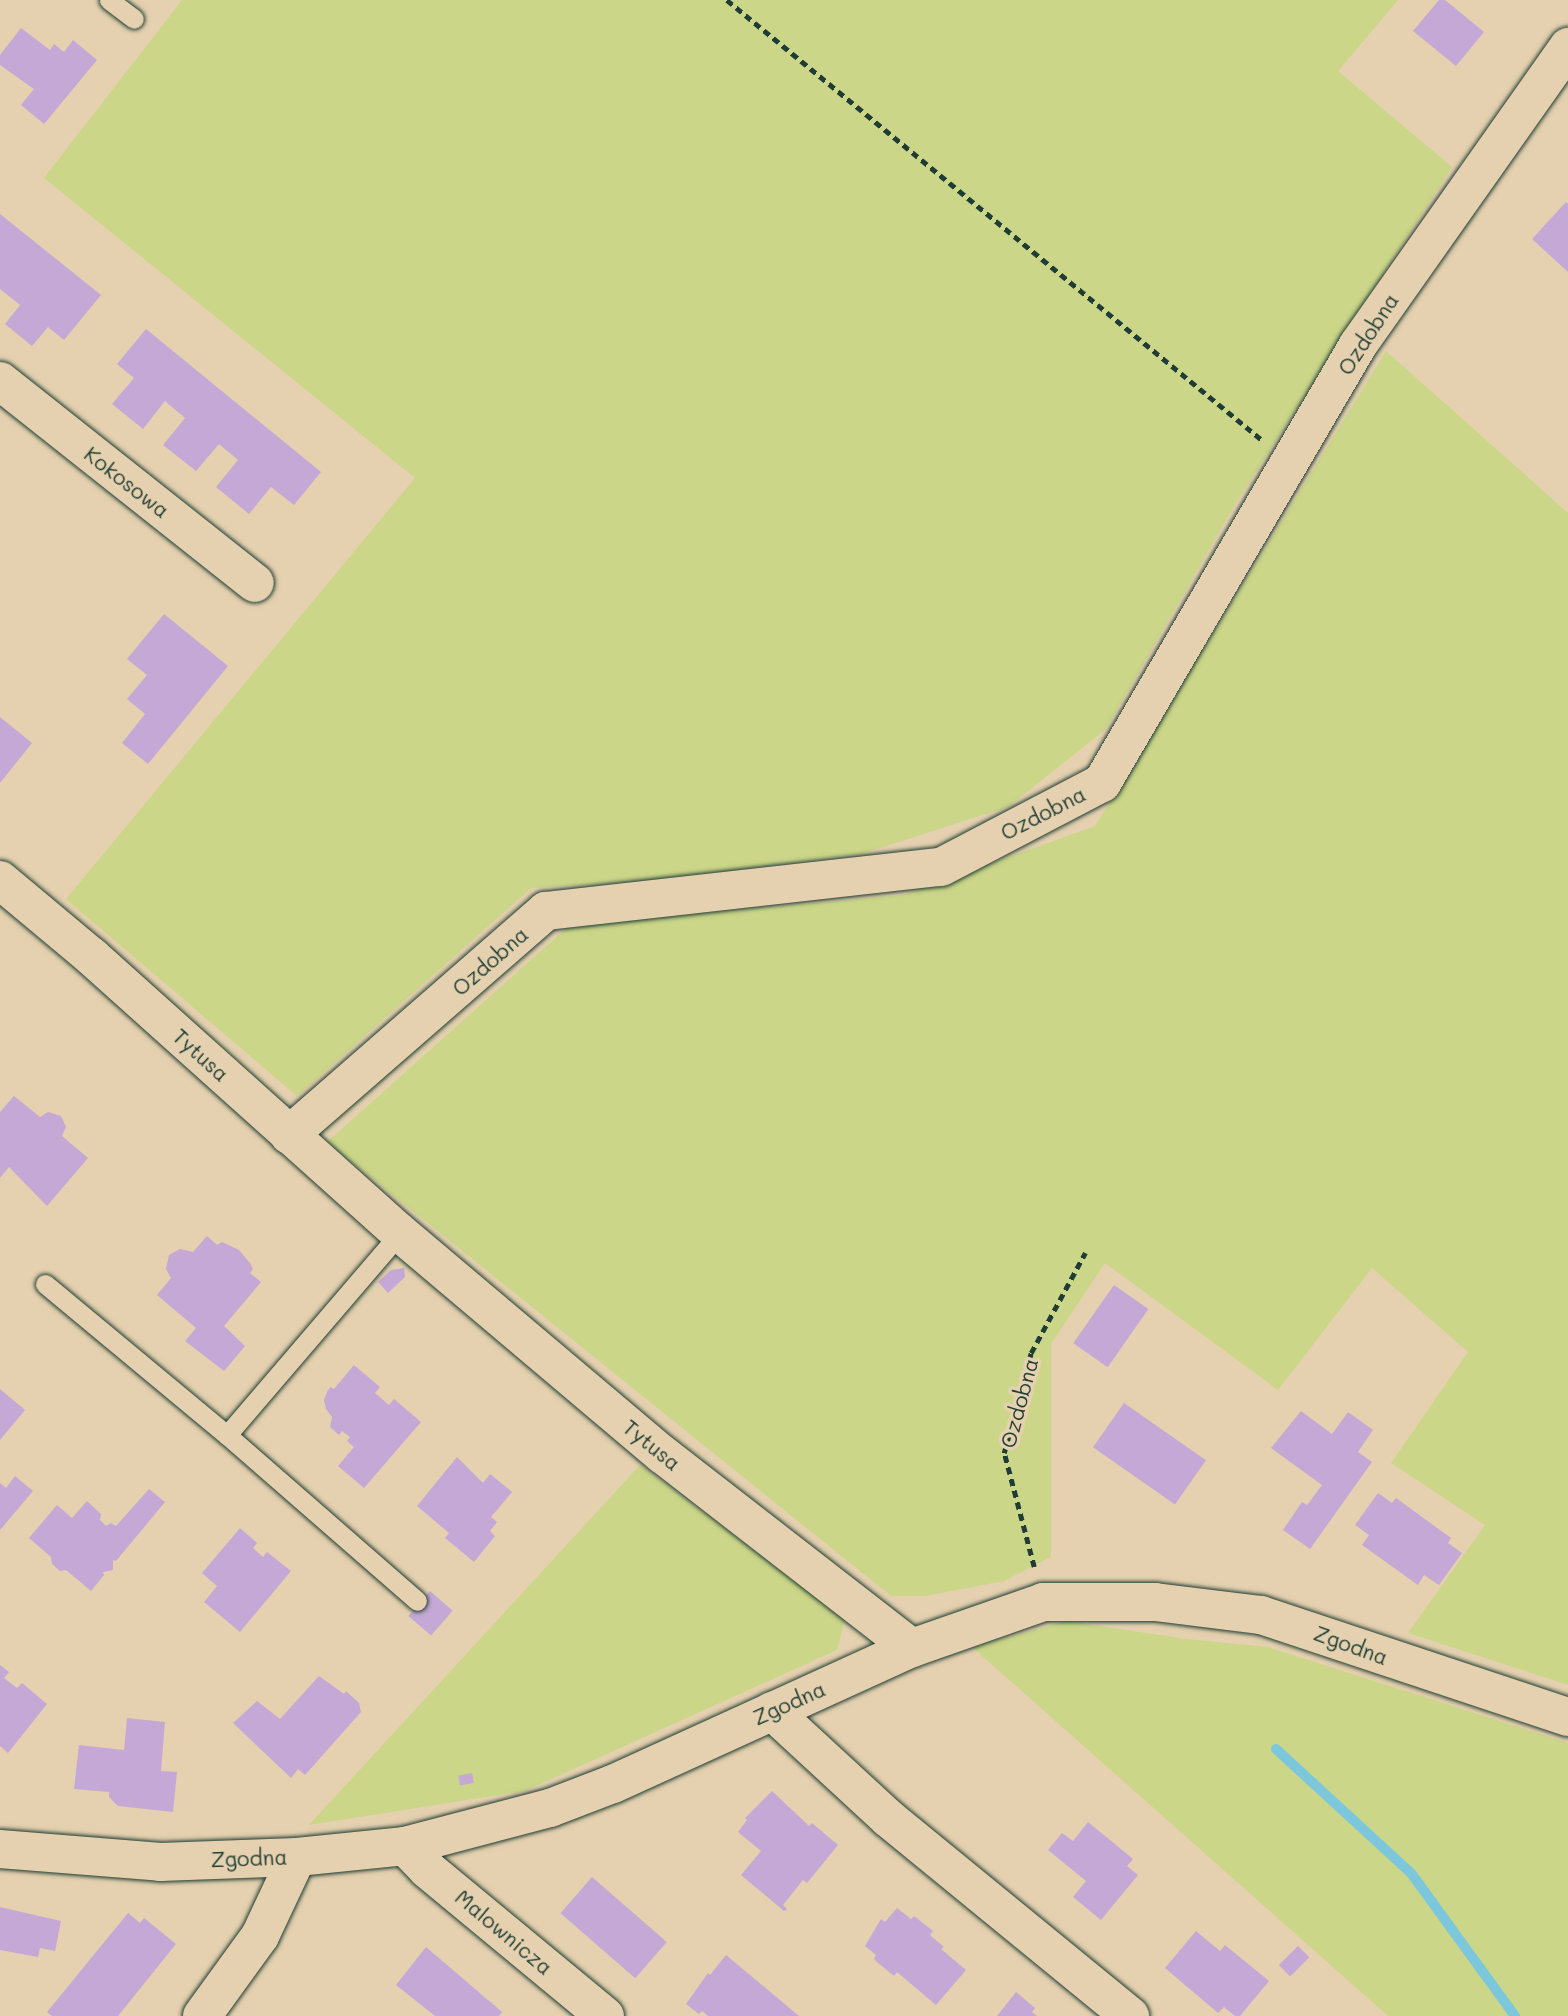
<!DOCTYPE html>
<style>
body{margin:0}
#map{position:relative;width:1568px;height:2016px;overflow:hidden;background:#e5d1af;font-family:Mali,sans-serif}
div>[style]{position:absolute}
.green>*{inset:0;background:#cbd689}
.stream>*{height:10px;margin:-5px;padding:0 5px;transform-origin:5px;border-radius:5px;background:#7cc7dc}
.building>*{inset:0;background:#c5a8d5;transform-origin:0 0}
.path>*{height:4.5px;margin-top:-2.25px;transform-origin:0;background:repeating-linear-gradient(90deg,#1f3d34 0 7px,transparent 0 12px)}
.roads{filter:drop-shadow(0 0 2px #1f3d34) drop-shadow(0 0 2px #1f3d34)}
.lane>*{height:19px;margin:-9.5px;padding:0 9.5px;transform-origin:9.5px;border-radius:9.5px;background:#e5d1af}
.street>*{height:38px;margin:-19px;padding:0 19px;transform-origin:19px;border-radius:19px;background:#e5d1af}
span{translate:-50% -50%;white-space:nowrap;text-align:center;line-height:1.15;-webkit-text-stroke:7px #e5d1af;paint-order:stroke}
.street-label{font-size:21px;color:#1f3d34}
</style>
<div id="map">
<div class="green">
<i style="clip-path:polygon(182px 0,1398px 0,1338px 71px,1452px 167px,1235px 504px,1106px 729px,1008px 807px,861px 854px,652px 881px,531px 888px,297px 1096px,66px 899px,415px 478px,44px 178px)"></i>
<i style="clip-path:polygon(1386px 351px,1568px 513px,1568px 1685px,1408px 1633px,1485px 1525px,1391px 1463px,1468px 1352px,1372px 1268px,1278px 1390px,1105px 1263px,1051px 1344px,1051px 1557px,1004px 1581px,925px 1596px,891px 1596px,327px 1142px,570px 925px,903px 895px,1095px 826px)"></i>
<i style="clip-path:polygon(640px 1465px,845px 1618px,837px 1650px,525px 1791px,309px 1825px)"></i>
<i style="clip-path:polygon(1067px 1621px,1186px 1639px,1268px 1647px,1568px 1743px,1568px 2016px,1388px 2016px,972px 1647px)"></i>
</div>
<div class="stream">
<i style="left:1276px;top:1749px;width:183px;rotate:42.6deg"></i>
<i style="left:1411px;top:1873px;width:177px;rotate:54deg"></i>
</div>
<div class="building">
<i style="clip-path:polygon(1439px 0,1445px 0,1484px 32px,1456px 66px,1413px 31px)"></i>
<i style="clip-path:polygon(21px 28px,50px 50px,54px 44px,64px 52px,73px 40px,97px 60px,44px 124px,21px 105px,34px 89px,0 65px,0 55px)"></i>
<i style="clip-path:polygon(1566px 202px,1568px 204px,1568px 272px,1532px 239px)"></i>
<i style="clip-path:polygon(0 214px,101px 295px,64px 340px,48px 327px,32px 346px,5px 324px,20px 305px,0 289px)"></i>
<i style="clip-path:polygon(146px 329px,321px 472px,294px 505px,271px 487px,249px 514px,216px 487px,238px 460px,219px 444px,196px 471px,163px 445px,185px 418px,165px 401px,143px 429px,112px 404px,134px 378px,117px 364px)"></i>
<i style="clip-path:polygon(164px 614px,228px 666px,148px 764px,122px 743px,145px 714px,127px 699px,147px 675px,127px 659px)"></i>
<i style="clip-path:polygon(0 717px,32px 743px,0 783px)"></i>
<i style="clip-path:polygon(14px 1096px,40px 1117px,48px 1112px,61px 1116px,66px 1127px,62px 1136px,88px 1158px,47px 1206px,9px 1167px,0 1178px,0 1112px)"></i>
<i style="clip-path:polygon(207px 1236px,217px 1245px,222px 1242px,239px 1250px,250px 1263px,253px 1269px,250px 1273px,261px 1282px,224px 1326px,245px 1346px,224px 1371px,185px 1341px,196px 1328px,157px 1295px,171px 1278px,166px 1269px,169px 1255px,180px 1249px,193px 1252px)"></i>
<i style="clip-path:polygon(404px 1268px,405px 1277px,388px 1293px,378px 1282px,391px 1270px)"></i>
<i style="left:1114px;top:1285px;width:42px;height:71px;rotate:35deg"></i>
<i style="clip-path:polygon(354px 1365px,380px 1387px,375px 1393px,389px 1405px,394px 1399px,421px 1422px,364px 1488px,338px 1466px,354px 1447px,347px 1441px,350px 1437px,342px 1431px,339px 1435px,330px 1427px,332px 1417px,326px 1409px,324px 1400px,328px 1390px,331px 1387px,334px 1389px)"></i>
<i style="clip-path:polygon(0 1389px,25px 1410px,0 1440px)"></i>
<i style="left:1124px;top:1403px;width:100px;height:54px;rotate:35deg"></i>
<i style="clip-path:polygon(1301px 1411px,1332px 1434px,1348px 1412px,1373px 1430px,1358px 1452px,1372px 1462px,1310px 1549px,1283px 1530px,1302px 1502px,1307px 1505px,1322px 1485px,1271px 1448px)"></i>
<i style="clip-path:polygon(457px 1457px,483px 1483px,490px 1474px,512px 1492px,491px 1517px,497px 1522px,490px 1531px,495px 1536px,474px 1562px,445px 1538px,449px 1533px,417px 1506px)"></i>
<i style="clip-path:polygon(15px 1476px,33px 1491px,0 1530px,0 1483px,6px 1488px)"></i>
<i style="clip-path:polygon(149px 1489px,165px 1502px,116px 1561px,113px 1560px,113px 1570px,103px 1572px,104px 1575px,91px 1591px,66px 1570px,60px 1571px,52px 1564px,51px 1557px,29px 1538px,57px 1505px,72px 1518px,87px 1501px,101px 1514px,100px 1520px,106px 1526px,111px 1523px,116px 1526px)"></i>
<i style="clip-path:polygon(1378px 1493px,1392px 1503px,1396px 1498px,1451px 1538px,1448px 1543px,1462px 1553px,1439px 1585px,1424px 1575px,1418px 1585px,1362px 1545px,1369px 1535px,1355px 1525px)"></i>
<i style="clip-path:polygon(240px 1528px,257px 1543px,253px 1548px,263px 1557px,267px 1552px,291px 1571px,240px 1632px,204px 1602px,217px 1586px,202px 1573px)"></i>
<i style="left:430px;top:1591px;width:30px;height:33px;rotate:41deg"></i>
<i style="clip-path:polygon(0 1665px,9px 1672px,4px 1678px,17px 1688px,22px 1683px,47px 1704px,8px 1753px,0 1746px)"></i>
<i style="clip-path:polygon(319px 1676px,344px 1694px,346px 1691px,359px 1703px,361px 1712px,305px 1775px,298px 1769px,291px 1778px,233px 1723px,257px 1701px,280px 1719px)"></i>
<i style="clip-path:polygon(127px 1718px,165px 1722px,161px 1771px,177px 1772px,173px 1812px,118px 1806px,109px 1797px,109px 1792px,74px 1789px,79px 1745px,124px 1750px)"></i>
<i style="left:472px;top:1773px;width:10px;height:14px;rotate:79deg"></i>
<i style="clip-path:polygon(772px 1791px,809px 1826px,812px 1823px,838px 1845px,807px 1883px,803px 1880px,783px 1905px,787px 1909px,784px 1911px,741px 1875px,761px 1851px,738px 1832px,747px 1820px,745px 1818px)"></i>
<i style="clip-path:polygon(1088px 1822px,1133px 1859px,1127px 1866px,1138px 1875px,1101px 1920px,1073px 1897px,1086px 1881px,1048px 1850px,1062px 1833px,1073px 1841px)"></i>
<i style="left:592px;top:1877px;width:99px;height:48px;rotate:41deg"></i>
<i style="clip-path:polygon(0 1907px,61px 1921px,55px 1951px,40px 1948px,38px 1957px,0 1950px)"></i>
<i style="clip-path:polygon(897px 1908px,911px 1919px,914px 1916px,933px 1931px,930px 1935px,944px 1947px,941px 1949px,966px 1970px,936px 2005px,897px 1972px,894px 1976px,877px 1962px,874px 1959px,876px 1955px,865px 1946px,881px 1919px,885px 1922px)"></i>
<i style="clip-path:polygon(128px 1913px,140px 1923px,144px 1918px,176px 1944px,118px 2016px,52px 2016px,47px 2012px)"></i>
<i style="clip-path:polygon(1196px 1931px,1220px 1951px,1225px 1945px,1269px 1981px,1240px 2016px,1235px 2016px,1224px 2007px,1218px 2013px,1165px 1968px)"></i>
<i style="left:1298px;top:1946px;width:16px;height:27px;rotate:45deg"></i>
<i style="clip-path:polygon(426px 1947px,502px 2012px,499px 2016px,435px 2016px,396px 1985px)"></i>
<i style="clip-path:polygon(726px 1955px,799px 2016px,708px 2016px,702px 2011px,699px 2014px,686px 2004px,708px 1973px,710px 1975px)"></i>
<i style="clip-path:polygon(1016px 1992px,1035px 2008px,1032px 2012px,1037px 2016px,997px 2016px)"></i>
</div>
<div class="path">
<i style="left:727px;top:0;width:693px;rotate:39.43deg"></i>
<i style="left:1034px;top:1567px;width:118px;rotate:-104.7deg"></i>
<i style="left:1004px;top:1453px;width:104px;rotate:-74.9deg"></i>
<i style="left:1031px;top:1353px;width:114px;rotate:-61.6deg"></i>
</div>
<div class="roads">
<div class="lane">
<i style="left:109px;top:0;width:31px;rotate:37deg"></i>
<i style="left:400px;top:1233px;width:266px;rotate:130.6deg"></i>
<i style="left:227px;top:1435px;width:252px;rotate:41.1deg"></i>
<i style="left:45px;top:1284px;width:236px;rotate:39.7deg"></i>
</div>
<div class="street">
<i style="left:0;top:381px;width:325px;rotate:38.4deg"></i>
<i style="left:0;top:880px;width:119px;rotate:39.9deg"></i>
<i style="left:91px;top:956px;width:415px;rotate:41.9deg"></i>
<i style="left:400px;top:1233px;width:344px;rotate:40.2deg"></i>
<i style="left:663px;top:1455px;width:315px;rotate:37.8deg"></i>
<i style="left:289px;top:1135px;width:341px;rotate:-41.1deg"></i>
<i style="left:546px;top:911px;width:397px;rotate:-6.4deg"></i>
<i style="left:941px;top:867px;width:182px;rotate:-27.6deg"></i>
<i style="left:1102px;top:783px;width:507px;rotate:-59.69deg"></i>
<i style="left:1358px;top:345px;width:365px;rotate:-54.8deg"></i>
<i style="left:772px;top:1711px;width:158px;rotate:42.7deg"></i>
<i style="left:888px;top:1818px;width:313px;rotate:39.3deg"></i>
<i style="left:405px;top:1846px;width:32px;rotate:46deg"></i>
<i style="left:427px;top:1869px;width:231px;rotate:39.6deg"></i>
<i style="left:0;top:1849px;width:161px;rotate:4.6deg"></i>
<i style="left:160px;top:1862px;width:137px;rotate:-2.1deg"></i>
<i style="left:297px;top:1857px;width:109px;rotate:-5.8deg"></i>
<i style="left:405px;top:1846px;width:150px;rotate:-14.7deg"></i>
<i style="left:550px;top:1808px;width:67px;rotate:-20.9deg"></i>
<i style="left:613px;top:1784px;width:328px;rotate:-24.5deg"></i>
<i style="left:912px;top:1648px;width:139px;rotate:-19.3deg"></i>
<i style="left:1043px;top:1602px;width:112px"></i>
<i style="left:1155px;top:1602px;width:107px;rotate:7deg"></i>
<i style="left:1261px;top:1615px;width:324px;rotate:18.4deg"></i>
<i style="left:202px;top:2016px;width:99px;rotate:-54.1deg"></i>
<i style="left:260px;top:1936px;width:87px;rotate:-64.9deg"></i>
</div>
</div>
<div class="street-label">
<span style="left:1368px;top:334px;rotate:-57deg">Ozdobna</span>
<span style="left:127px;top:482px;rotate:38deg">Kokosowa</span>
<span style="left:1043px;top:813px;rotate:-27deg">Ozdobna</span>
<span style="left:490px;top:961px;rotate:-41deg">Ozdobna</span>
<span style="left:201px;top:1055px;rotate:42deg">Tytusa</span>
<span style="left:1019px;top:1403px;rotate:-75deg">Ozdobna</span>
<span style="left:652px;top:1445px;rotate:39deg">Tytusa</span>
<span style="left:1351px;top:1645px;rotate:20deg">Zgodna</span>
<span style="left:789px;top:1703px;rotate:-24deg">Zgodna</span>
<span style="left:249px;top:1858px;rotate:-2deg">Zgodna</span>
<span style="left:504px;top:1932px;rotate:40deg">Malownicza</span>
</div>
</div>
